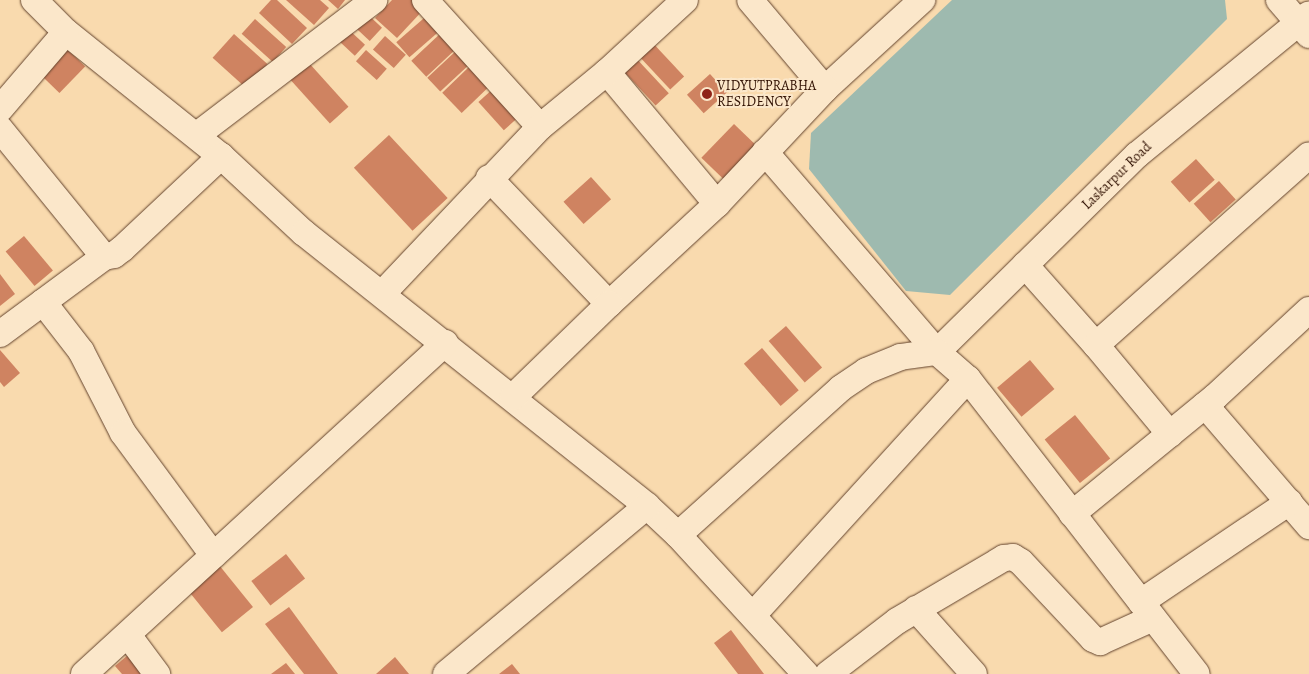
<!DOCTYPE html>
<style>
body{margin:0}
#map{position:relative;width:1309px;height:674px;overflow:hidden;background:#f9daae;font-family:Alegreya,serif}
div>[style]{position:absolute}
.water>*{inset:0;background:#9ebaaf}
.building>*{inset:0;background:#cf8361;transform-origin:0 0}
.roads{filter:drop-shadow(0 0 1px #63432d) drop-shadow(0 0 1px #63432d)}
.minor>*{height:26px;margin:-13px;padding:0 13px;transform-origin:13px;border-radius:13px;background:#fbe7ca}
.dots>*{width:14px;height:14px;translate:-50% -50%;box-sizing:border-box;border:2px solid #fbe7ca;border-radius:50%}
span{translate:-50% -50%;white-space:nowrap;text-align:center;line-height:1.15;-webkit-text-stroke:4px #fbe7ca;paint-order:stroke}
.poi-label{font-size:14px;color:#311102}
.left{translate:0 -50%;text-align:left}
.street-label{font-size:14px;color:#311102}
</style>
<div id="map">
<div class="water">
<i style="clip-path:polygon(952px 0,1225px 0,1227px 19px,950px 295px,906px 291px,809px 169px,811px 133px)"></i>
</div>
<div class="building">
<i style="clip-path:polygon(271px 0,277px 0,307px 28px,292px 44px,259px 13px)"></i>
<i style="clip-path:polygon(286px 0,320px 0,329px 8px,314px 25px)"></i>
<i style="clip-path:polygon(328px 0,345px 0,338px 9px)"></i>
<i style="clip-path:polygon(392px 0,417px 0,425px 8px,397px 38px,375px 18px)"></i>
<i style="left:363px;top:10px;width:26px;height:18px;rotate:43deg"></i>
<i style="left:431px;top:12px;width:20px;height:46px;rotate:49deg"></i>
<i style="left:255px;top:19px;width:42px;height:20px;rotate:42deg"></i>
<i style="left:346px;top:27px;width:26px;height:15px;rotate:43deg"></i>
<i style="left:442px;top:32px;width:22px;height:42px;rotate:47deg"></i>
<i style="left:234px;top:34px;width:45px;height:32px;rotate:42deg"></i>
<i style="left:385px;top:36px;width:28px;height:18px;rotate:42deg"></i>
<i style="left:650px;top:40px;width:50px;height:19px;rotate:47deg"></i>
<i style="left:65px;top:47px;width:28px;height:37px;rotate:44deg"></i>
<i style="left:458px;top:49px;width:19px;height:42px;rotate:47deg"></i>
<i style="left:366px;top:50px;width:28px;height:15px;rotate:42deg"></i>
<i style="left:634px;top:56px;width:51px;height:18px;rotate:47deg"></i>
<i style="left:309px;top:63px;width:59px;height:25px;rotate:48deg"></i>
<i style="left:471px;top:65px;width:28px;height:40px;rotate:46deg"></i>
<i style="left:710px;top:74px;width:25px;height:31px;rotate:48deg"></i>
<i style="left:494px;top:88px;width:38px;height:21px;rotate:48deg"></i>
<i style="left:734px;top:124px;width:35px;height:47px;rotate:44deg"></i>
<i style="left:389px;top:135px;width:86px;height:48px;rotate:47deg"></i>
<i style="left:1196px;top:159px;width:28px;height:34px;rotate:48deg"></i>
<i style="left:591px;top:177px;width:30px;height:37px;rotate:48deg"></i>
<i style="left:1219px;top:181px;width:25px;height:34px;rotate:48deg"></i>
<i style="left:24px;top:236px;width:45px;height:24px;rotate:50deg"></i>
<i style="clip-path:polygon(0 274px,15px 294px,0 306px)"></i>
<i style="left:786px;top:326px;width:55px;height:23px;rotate:49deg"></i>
<i style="left:762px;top:348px;width:56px;height:24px;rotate:49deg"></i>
<i style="clip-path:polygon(0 350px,20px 373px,4px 387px,0 382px)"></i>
<i style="left:1030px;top:360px;width:38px;height:43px;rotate:50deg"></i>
<i style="left:1075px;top:415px;width:56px;height:39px;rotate:51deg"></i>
<i style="left:286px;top:554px;width:31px;height:44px;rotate:52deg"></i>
<i style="left:219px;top:565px;width:54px;height:40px;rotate:51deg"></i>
<i style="clip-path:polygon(289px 607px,338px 674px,304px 674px,265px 624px)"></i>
<i style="clip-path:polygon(731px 630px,764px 674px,738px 674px,714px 643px)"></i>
<i style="clip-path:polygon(128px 655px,143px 674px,122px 674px,115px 666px)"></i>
<i style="clip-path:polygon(395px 657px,409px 674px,376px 674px)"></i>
<i style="clip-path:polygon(286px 663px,295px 674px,271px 674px)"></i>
<i style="clip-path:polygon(512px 664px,520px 674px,499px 674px)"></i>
</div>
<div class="roads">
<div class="minor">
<i style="left:34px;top:0;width:45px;rotate:45deg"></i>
<i style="left:66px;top:32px;width:198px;rotate:38.7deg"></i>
<i style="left:221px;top:156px;width:113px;rotate:42.9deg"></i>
<i style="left:304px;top:233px;width:438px;rotate:38.5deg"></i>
<i style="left:647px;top:506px;width:42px;rotate:43.1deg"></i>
<i style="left:678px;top:535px;width:189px;rotate:47.4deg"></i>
<i style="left:425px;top:0;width:171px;rotate:47.8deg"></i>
<i style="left:1279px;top:0;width:46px;rotate:49.4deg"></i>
<i style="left:607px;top:72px;width:172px;rotate:50.2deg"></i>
<i style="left:825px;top:89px;width:132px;rotate:-42.5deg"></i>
<i style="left:0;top:109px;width:101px;rotate:-49.4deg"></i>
<i style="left:0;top:129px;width:165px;rotate:50.9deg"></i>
<i style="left:104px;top:257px;width:10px;rotate:-11deg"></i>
<i style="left:114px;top:255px;width:10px;rotate:-37deg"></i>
<i style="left:122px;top:249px;width:136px;rotate:-43.2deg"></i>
<i style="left:197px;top:135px;width:223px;rotate:-37.3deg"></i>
<i style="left:765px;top:152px;width:264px;rotate:49.3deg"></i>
<i style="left:937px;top:352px;width:281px;rotate:-44.6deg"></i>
<i style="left:1137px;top:155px;width:222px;rotate:-39.3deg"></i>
<i style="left:489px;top:178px;width:174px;rotate:46.4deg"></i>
<i style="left:609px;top:304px;width:147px;rotate:-42.8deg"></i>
<i style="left:717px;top:204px;width:158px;rotate:-46.8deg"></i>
<i style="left:825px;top:89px;width:116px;rotate:-130.1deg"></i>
<i style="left:1025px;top:265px;width:107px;rotate:48.4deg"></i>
<i style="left:1096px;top:345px;width:285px;rotate:-41.7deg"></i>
<i style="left:382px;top:294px;width:230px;rotate:-46.6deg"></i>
<i style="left:540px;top:127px;width:87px;rotate:-39.4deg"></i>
<i style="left:607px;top:72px;width:106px;rotate:-42.7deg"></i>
<i style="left:43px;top:302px;width:62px;rotate:52.2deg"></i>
<i style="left:81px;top:351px;width:92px;rotate:62.9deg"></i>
<i style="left:123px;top:433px;width:152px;rotate:53.6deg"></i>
<i style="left:0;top:334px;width:129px;rotate:-36.5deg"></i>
<i style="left:1096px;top:345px;width:116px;rotate:50.3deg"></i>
<i style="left:513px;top:397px;width:134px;rotate:-44.1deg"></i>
<i style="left:1205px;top:405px;width:160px;rotate:49.3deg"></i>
<i style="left:1072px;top:514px;width:185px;rotate:-39.3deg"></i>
<i style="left:1215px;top:397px;width:128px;rotate:-42.8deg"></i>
<i style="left:678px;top:535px;width:219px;rotate:-42deg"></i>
<i style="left:841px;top:388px;width:30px;rotate:-34deg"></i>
<i style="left:866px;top:371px;width:37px;rotate:-22deg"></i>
<i style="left:900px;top:357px;width:37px;rotate:-8deg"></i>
<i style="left:937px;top:352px;width:41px;rotate:41.1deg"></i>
<i style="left:968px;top:379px;width:373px;rotate:52.2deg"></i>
<i style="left:1141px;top:602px;width:179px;rotate:-34deg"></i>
<i style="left:916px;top:609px;width:87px;rotate:48.3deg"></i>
<i style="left:753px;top:615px;width:319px;rotate:-47.7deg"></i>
<i style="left:128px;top:635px;width:49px;rotate:53.4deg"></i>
<i style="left:84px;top:674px;width:490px;rotate:-42.5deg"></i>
<i style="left:446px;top:674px;width:262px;rotate:-39.9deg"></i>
<i style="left:828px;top:674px;width:87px;rotate:-37.5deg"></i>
<i style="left:897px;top:621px;width:124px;rotate:-30.5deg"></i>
<i style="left:1004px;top:558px;width:9px;rotate:-6deg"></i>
<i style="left:1013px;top:557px;width:9px;rotate:32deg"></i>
<i style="left:1021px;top:562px;width:105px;rotate:46.9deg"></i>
<i style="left:1093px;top:639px;width:8px;rotate:23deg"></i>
<i style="left:1100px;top:642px;width:58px;rotate:-24.4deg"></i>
</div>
</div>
<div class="dots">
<i style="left:707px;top:94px;background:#8f2418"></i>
</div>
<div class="poi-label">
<span class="left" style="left:717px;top:94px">VIDYUTPRABHA<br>RESIDENCY</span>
</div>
<div class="street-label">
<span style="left:1117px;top:176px;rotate:-44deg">Laskarpur Road</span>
</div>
</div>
